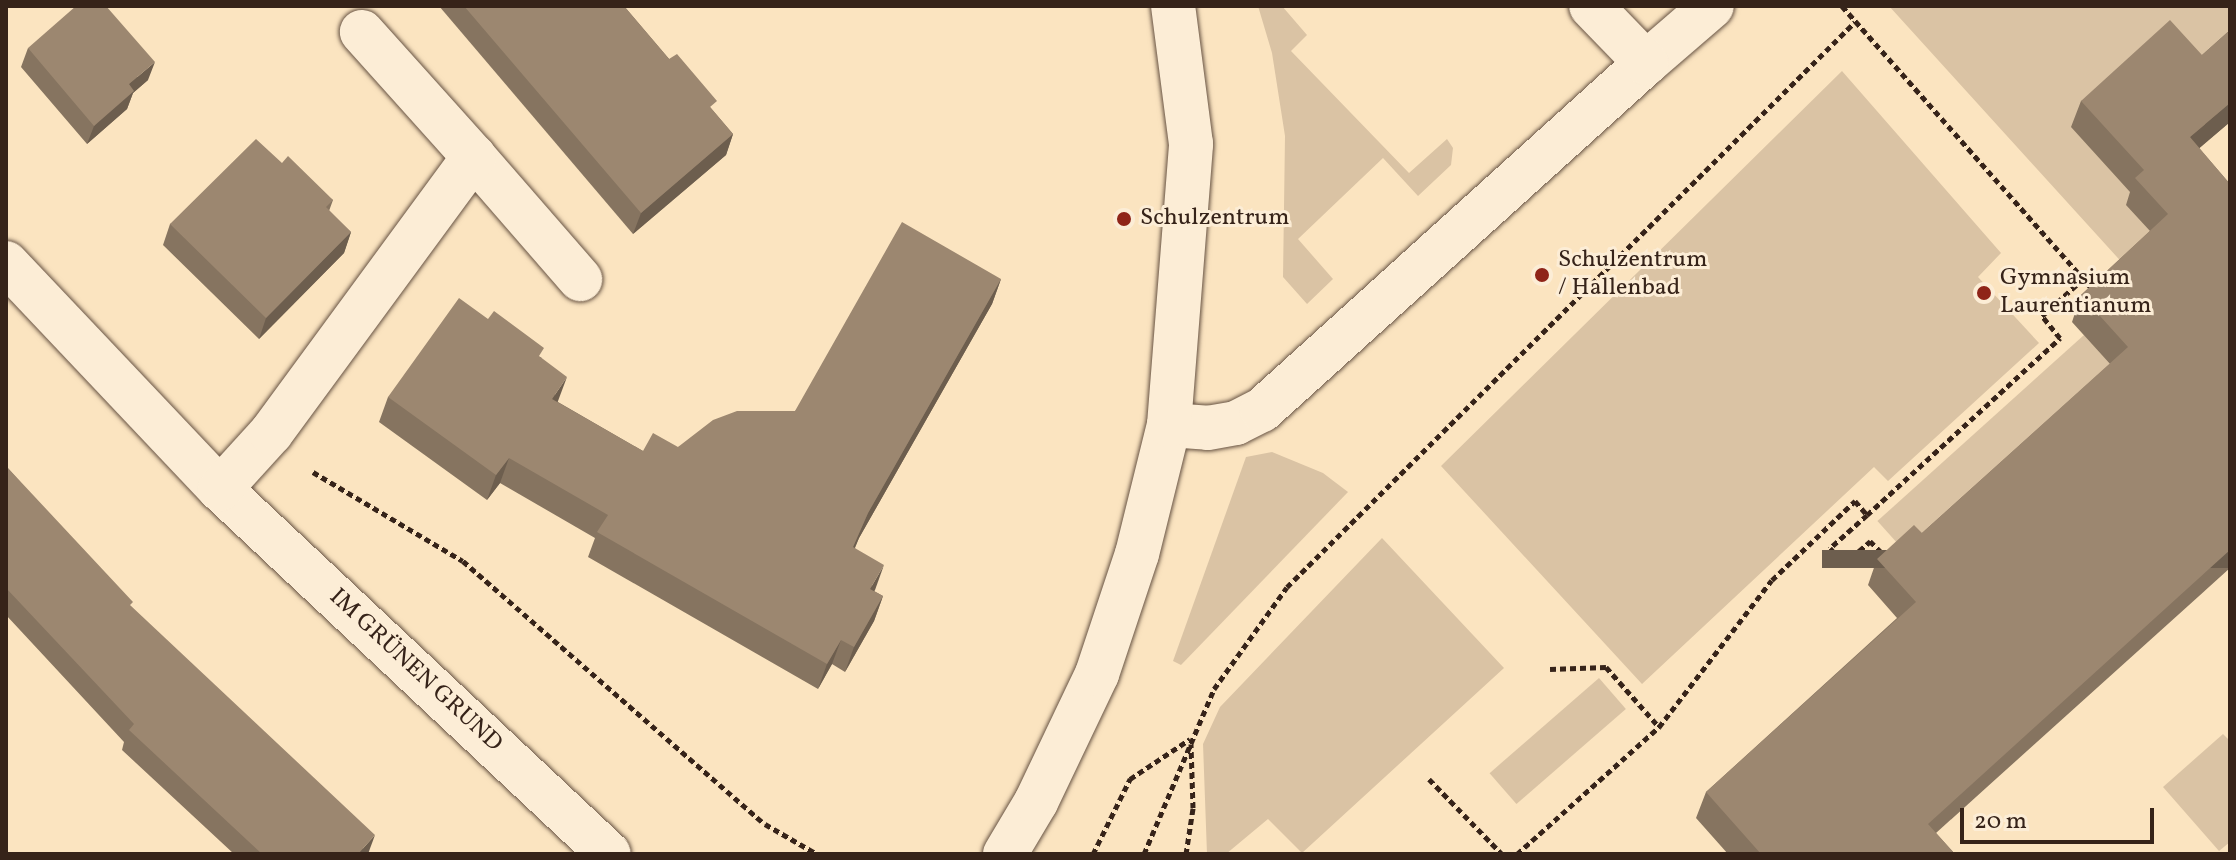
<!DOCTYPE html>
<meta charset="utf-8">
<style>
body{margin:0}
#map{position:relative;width:2236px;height:860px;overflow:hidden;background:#fbe4c0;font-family:Vollkorn,serif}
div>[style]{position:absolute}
.green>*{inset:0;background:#dac3a4;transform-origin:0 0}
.path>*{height:5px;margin-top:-2.5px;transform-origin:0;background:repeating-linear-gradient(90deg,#362319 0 6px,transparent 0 10px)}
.roads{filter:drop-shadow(0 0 2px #675343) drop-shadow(0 0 2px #675343)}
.minor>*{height:44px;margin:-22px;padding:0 22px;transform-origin:22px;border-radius:22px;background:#fcedd6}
.wall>*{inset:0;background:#867460}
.shaded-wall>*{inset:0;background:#6d5e4e;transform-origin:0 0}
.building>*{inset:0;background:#9c8770}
.dots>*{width:22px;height:22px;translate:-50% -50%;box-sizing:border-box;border:4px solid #fcedd6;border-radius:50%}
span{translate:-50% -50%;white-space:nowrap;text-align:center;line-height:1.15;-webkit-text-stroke:6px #fcedd6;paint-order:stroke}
.poi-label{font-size:24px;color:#362319}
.left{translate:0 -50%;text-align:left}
.street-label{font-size:24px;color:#362319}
.frame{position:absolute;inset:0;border:8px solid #362319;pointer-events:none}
.scale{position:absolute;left:1960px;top:808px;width:194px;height:36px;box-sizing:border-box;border:4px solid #362319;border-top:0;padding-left:10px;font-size:24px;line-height:28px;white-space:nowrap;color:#362319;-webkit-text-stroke:6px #fcedd6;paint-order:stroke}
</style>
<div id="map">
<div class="green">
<i style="clip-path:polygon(1258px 6px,1282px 6px,1307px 35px,1291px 51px,1409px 173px,1447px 139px,1453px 148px,1451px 165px,1418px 196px,1383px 158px,1298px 239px,1333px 279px,1307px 304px,1283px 277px,1285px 136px,1272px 53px)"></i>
<i style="clip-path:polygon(1889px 6px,2230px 6px,2230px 47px,2135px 196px,2206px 293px,2176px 322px)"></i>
<i style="clip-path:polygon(1842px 71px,2001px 253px,1978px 277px,2039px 343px,1888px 481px,1874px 467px,1642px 684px,1441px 466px)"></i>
<i style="left:2084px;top:335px;width:52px;height:278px;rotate:48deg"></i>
<i style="clip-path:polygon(1272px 452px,1323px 473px,1348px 492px,1181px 665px,1173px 661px,1246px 457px)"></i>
<i style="clip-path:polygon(1382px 538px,1504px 668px,1302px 853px,1268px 819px,1226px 854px,1207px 854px,1203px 744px,1220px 707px)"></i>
<i style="left:1599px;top:678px;width:41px;height:145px;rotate:49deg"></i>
<i style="clip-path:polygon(2223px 734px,2230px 741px,2230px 842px,2219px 851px,2163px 787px)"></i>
</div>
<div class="path">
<i style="left:1842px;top:6px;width:379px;rotate:48.5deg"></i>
<i style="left:313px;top:472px;width:174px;rotate:30.7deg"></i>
<i style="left:463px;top:561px;width:400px;rotate:41.1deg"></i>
<i style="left:765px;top:824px;width:60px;rotate:30deg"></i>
<i style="left:1867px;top:515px;width:50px;rotate:138.3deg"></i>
<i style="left:1830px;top:548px;width:21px;rotate:49deg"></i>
<i style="left:1844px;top:564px;width:35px;rotate:-41deg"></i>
<i style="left:1870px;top:541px;width:24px;rotate:45deg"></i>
<i style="left:1550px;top:669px;width:56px;rotate:-2deg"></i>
<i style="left:1606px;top:667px;width:80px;rotate:48.5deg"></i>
<i style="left:1429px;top:779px;width:105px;rotate:45.8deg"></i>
<i style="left:1093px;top:854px;width:84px;rotate:-63.7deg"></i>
<i style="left:1130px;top:779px;width:72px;rotate:-33.7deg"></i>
<i style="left:1144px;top:854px;width:179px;rotate:-67deg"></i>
<i style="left:1214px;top:689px;width:125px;rotate:-54.4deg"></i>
<i style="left:1287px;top:587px;width:801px;rotate:-44.85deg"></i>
<i style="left:1186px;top:854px;width:47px;rotate:-81.3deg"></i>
<i style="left:1193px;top:808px;width:64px;rotate:-91.8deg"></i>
<i style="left:1517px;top:854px;width:191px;rotate:-41.8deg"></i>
<i style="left:1659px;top:727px;width:185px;rotate:-52.5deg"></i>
<i style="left:1772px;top:580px;width:115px;rotate:-43.6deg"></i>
<i style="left:1855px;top:501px;width:18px;rotate:49deg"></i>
<i style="left:1867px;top:515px;width:262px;rotate:-42.5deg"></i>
<i style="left:2060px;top:338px;width:28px;rotate:-129deg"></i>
<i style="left:2042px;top:316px;width:55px;rotate:-42.1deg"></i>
</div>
<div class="roads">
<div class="minor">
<i style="left:1646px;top:63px;width:87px;rotate:-40.8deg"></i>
<i style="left:474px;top:157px;width:162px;rotate:49deg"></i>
<i style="left:6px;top:263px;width:311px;rotate:46.6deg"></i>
<i style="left:220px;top:489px;width:533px;rotate:43.18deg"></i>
<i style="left:1169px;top:425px;width:39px;rotate:4deg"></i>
<i style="left:1208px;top:428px;width:28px;rotate:-10deg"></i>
<i style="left:1236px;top:423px;width:29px;rotate:-27deg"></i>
<i style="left:1262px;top:410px;width:518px;rotate:-42.1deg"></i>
<i style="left:1646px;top:63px;width:79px;rotate:-134deg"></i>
<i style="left:220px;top:489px;width:76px;rotate:-47.7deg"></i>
<i style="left:271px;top:433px;width:343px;rotate:-53.7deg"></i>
<i style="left:474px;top:157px;width:168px;rotate:-131.9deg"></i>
<i style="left:1005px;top:854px;width:61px;rotate:-59.2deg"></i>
<i style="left:1036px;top:802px;width:142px;rotate:-64.5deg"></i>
<i style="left:1097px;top:674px;width:126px;rotate:-71.6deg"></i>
<i style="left:1137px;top:554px;width:133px;rotate:-76.1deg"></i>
<i style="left:1169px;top:425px;width:282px;rotate:-85.5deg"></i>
<i style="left:1191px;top:144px;width:139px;rotate:-97.4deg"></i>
</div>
</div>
<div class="wall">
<i style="clip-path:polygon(439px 6px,624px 6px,733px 134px,726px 155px,633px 234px)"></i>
<i style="clip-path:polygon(2230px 30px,2230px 122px,2199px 148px,2230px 184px,2230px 568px,1936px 833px,1955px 854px,1728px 854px,1696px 818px,1706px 792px,1897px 618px,1868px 585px,1877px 559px,1922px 533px,2110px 364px,2072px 322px,2081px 295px,2150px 231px,2126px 205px,2130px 192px,2071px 127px,2081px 101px,2202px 55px)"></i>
<i style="clip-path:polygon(28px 48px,148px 80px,133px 93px,127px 109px,87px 144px,21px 67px)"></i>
<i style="clip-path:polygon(282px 163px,333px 200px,329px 211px,351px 232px,344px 253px,259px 339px,163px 245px,170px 224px)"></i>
<i style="clip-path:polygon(1001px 279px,992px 304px,859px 538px,855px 548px,874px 591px,883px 596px,874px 621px,845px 672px,832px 664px,818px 689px,588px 557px,595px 538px,500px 483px,487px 500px,379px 422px,388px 397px,541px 357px,558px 402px,643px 451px,678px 447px,795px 411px)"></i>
<i style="clip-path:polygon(6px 466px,131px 607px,368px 854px,234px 854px,122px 750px,124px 742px,6px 615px)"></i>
</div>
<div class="shaded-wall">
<i style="clip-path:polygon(155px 62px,148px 80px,133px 93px,127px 109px,87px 144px,94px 126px,129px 84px)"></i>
<i style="clip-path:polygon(2230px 103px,2230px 122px,2181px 164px,2190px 137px)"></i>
<i style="clip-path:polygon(733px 134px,726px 155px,633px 234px,641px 213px)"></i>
<i style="clip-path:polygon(351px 232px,344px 253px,259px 339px,266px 318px)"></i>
<i style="clip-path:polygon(1001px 279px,992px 304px,859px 538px,844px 572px,853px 547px,868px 513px)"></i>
<i style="clip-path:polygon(567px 377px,558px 401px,542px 424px,552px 399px)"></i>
<i style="clip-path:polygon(509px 458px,500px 483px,487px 500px,496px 475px)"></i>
<i style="left:2230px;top:550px;width:18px;height:408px;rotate:90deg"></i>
<i style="clip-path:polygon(884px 565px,875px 590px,861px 614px,870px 589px)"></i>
<i style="clip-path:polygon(883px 596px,874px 621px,845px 672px,854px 647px)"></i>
<i style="clip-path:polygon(841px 640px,832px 664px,818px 689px,827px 664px)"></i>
<i style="clip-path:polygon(375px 835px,368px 854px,358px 854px)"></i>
</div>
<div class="building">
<i style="clip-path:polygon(76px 6px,106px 6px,155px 62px,129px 84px,134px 91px,94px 126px,28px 48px)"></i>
<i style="clip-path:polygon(464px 6px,624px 6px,669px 59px,677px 54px,717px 101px,710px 107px,733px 134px,641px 213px)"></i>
<i style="clip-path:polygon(2170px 20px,2202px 55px,2230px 30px,2230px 103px,2190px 137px,2230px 184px,2230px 550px,1928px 824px,1955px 854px,1761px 854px,1706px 792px,1916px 602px,1877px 559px,1914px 525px,1922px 533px,2128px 347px,2081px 295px,2168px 214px,2135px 178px,2144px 170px,2081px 101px)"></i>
<i style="clip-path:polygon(256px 139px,282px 163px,288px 156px,333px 200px,326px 207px,351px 232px,266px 318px,170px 224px)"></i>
<i style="clip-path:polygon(902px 222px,1001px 279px,868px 513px,853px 547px,884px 565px,870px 589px,883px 596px,854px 647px,841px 640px,827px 664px,597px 532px,608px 515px,509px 458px,496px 475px,388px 397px,459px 298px,488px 319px,494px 311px,544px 348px,539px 356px,567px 377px,552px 399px,643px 451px,653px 433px,678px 447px,713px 420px,737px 411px,795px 411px)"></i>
<i style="clip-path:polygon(6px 466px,133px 602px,130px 605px,375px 835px,358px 854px,262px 854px,129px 730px,134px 724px,6px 588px)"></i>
</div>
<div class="dots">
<i style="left:1124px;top:219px;background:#8f2418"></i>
<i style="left:1542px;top:275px;background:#8f2418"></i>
<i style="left:1984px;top:293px;background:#8f2418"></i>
</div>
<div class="poi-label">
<span class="left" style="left:1140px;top:219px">Schulzentrum</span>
<span class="left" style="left:1558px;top:275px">Schulzentrum<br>/ Hallenbad</span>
<span class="left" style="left:2000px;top:293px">Gymnasium<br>Laurentianum</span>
</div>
<div class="street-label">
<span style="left:415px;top:671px;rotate:43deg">IM GRÜNEN GRUND</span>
</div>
<div class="frame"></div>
<div class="scale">20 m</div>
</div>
